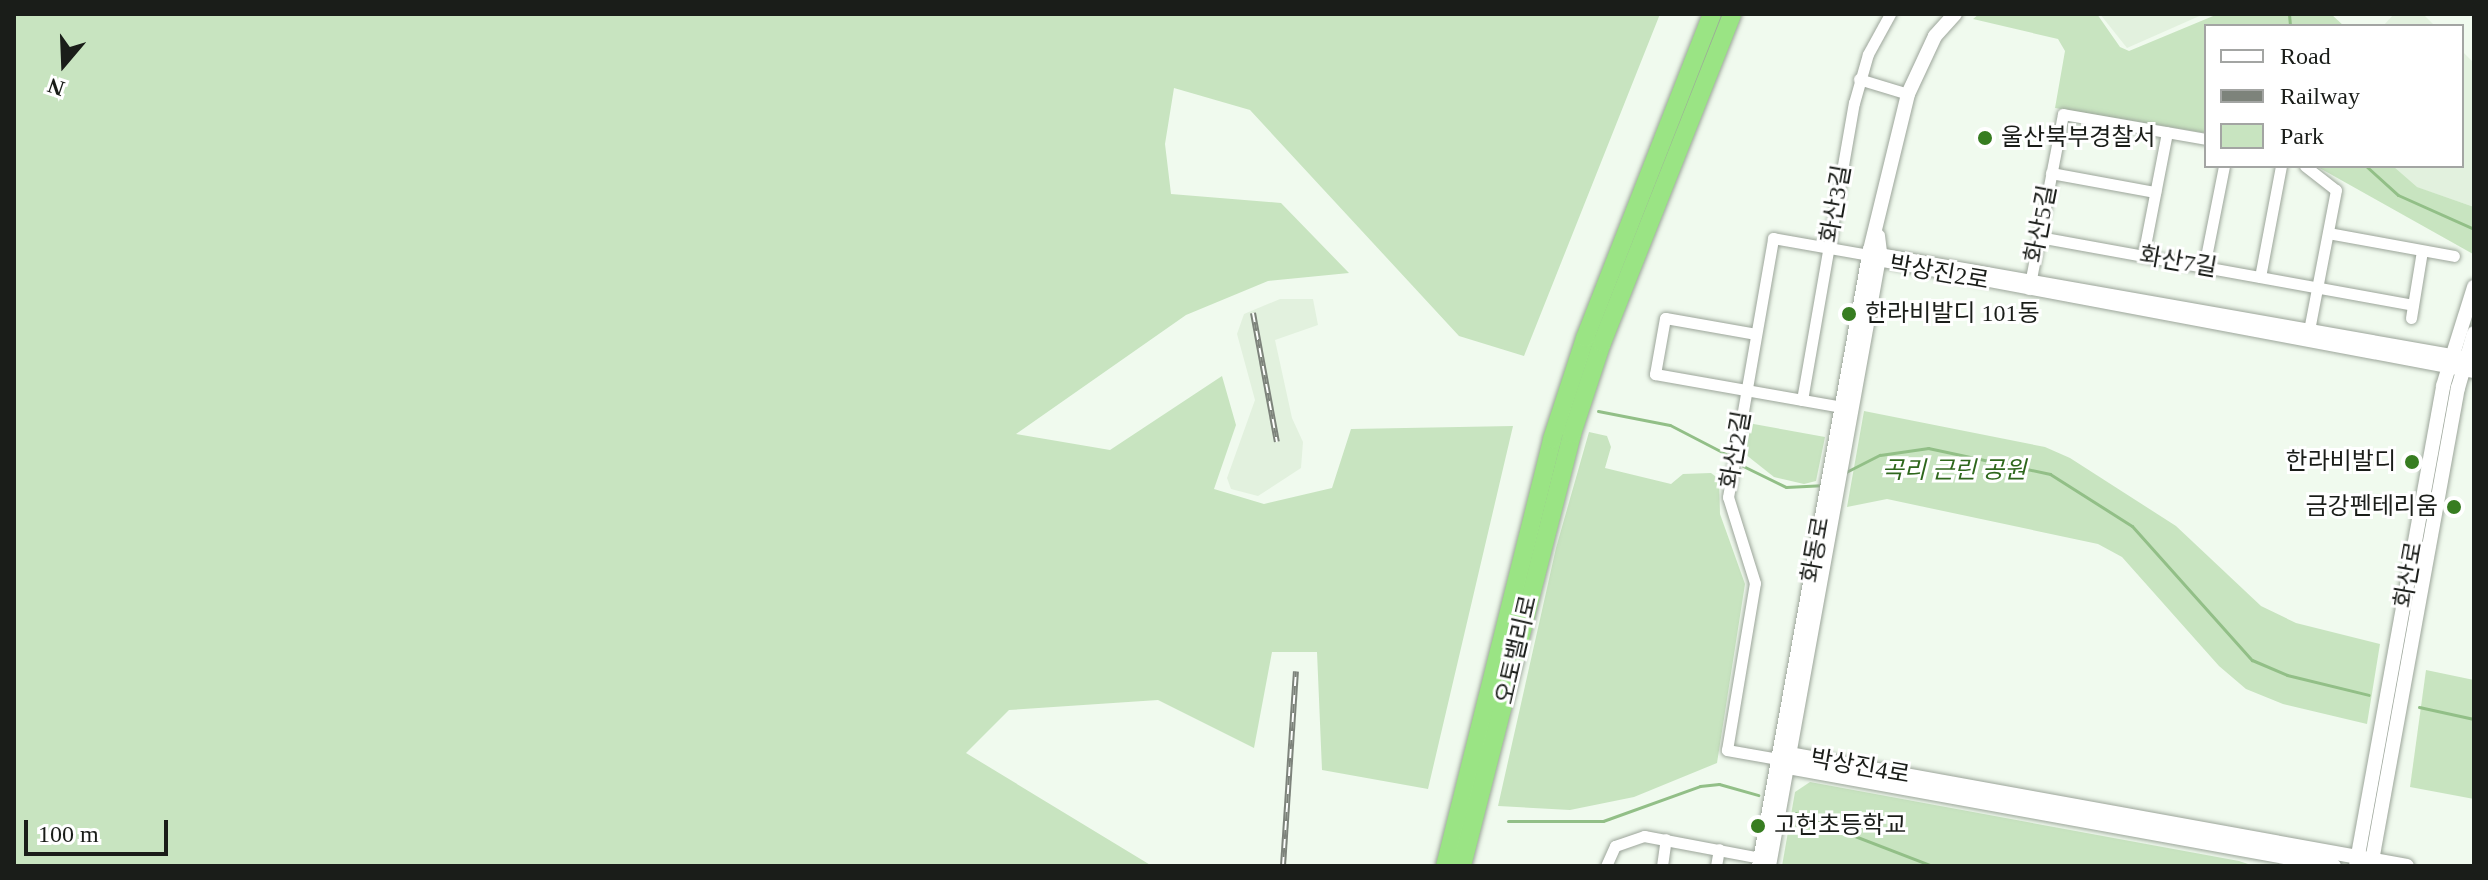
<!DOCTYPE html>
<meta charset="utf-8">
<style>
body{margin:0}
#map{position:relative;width:2488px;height:880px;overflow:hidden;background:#f0faee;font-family:"Times New Roman","Noto Sans KR",serif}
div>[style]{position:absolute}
.built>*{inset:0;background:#e2f1de}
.green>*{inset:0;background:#c8e4c0}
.stream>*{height:3px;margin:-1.5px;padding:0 1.5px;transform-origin:1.5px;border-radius:1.5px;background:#92bf87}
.roads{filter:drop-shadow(0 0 2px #9ca59a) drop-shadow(0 0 2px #9ca59a)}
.minor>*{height:11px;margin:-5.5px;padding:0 5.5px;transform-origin:5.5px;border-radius:5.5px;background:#fff}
.tertiary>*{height:14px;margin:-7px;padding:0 7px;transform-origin:7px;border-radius:7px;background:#fff}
.trunk>*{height:18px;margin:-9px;padding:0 9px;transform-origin:9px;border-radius:9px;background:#9ae484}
.rail>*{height:6px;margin-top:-3px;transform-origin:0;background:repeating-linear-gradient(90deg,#fff 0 9px,#7d837b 0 18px);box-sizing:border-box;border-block:2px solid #7d837b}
.dots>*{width:22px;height:22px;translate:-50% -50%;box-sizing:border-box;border:4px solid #fff;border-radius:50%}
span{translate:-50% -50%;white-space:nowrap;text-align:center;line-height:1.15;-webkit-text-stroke:6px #fff;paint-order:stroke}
.poi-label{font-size:24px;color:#1a1d19}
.left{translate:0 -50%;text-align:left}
.right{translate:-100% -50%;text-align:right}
.street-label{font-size:24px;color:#1a1d19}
.park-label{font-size:24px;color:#2e671c;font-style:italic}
.frame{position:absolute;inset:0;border:16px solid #1a1d19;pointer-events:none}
.legend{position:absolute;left:2204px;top:24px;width:260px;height:144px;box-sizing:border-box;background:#fff;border:2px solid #a3a5a3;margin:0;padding:10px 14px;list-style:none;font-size:24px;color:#1a1d19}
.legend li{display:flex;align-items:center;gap:16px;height:40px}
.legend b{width:40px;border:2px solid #a3a5a3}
.north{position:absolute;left:24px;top:24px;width:80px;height:80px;-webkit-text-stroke:6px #fff;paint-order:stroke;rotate:199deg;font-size:22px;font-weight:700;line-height:32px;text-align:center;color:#1a1d19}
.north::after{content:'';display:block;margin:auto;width:28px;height:36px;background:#1a1d19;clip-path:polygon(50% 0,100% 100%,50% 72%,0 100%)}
.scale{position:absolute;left:24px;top:820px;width:144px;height:36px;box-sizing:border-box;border:4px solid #1a1d19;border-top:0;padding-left:10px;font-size:24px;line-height:28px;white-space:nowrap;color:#1a1d19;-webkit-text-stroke:6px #fff;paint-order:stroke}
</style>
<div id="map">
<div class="built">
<i style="clip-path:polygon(2100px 14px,2204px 14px,2127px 48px)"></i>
<i style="clip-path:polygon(2394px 14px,2423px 14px,2435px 26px,2383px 26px)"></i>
<i style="clip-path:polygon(2462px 51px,2474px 63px,2474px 207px,2416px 187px,2393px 166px,2462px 166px)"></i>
<i style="clip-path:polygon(1280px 299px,1313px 299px,1318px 325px,1275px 340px,1292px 418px,1303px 442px,1301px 468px,1258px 496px,1231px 489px,1227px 478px,1255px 400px,1237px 334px,1244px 314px)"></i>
</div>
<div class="green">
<i style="clip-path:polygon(14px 14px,1660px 14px,1524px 356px,1459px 336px,1250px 110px,1174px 88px,1165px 144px,1171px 194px,1281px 203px,1349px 273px,1268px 281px,1186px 315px,1016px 434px,1110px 450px,1222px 376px,1236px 425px,1214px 489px,1264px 504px,1332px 488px,1351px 429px,1513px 426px,1428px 789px,1322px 770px,1317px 652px,1272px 652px,1254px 748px,1158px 700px,1009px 710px,966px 753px,1152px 866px,14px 866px)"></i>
<i style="clip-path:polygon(1979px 14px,2097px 14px,2120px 47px,2129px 51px,2218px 14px,2331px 14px,2344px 26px,2206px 26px,2206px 133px,2055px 108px,2065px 51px,2058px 39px,1973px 19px)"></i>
<i style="clip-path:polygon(2316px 166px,2393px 166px,2417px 187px,2474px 207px,2473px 254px)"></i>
<i style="clip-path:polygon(1864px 411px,2045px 447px,2070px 458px,2176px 526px,2261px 606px,2296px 623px,2380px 644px,2367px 724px,2283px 704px,2246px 689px,2219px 666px,2122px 557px,2098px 544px,1887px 499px,1847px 507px)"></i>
<i style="clip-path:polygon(1748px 423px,1825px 437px,1816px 481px,1804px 484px,1774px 477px,1745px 454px)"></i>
<i style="clip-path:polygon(1589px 432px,1607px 436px,1611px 447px,1605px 468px,1671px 484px,1683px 474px,1711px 473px,1719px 479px,1720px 514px,1745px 584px,1717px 763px,1634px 797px,1570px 810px,1498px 806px,1556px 548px)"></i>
<i style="clip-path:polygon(2426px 670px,2474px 680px,2474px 799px,2410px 787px)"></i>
<i style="clip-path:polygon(1810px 782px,2239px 861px,2254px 866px,1782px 866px,1795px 792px)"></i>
</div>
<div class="stream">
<i style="left:2289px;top:14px;width:12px;rotate:85deg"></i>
<i style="left:2366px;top:166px;width:43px;rotate:42.2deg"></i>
<i style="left:2398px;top:195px;width:83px;rotate:24.1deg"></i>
<i style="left:1598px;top:411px;width:73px;rotate:11deg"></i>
<i style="left:1670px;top:425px;width:63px;rotate:27.4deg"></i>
<i style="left:1743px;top:466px;width:48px;rotate:26deg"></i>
<i style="left:1786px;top:487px;width:35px;rotate:-3deg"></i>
<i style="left:1846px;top:472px;width:38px;rotate:-27deg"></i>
<i style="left:1880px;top:455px;width:49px;rotate:-8.3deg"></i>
<i style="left:1928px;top:448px;width:125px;rotate:12deg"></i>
<i style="left:2050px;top:474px;width:97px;rotate:32.4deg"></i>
<i style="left:2132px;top:526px;width:180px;rotate:48.2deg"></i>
<i style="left:2252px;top:660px;width:38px;rotate:23deg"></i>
<i style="left:2287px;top:675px;width:84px;rotate:13.7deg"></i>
<i style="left:2419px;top:707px;width:56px;rotate:12.3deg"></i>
<i style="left:1795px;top:813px;width:147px;rotate:21.1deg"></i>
<i style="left:1508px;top:821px;width:95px"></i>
<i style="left:1603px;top:821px;width:103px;rotate:-19.8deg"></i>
<i style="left:1700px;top:786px;width:19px;rotate:-6deg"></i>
<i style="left:1719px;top:784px;width:41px;rotate:15.8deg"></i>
<i style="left:2055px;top:866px;width:15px"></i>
</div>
<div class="roads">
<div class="minor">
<i style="left:1859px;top:79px;width:51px;rotate:17deg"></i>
<i style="left:2305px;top:166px;width:39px;rotate:38deg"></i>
<i style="left:2336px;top:190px;width:149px;rotate:100.9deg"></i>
<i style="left:2051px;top:173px;width:106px;rotate:10.4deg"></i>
<i style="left:2328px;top:233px;width:128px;rotate:10.3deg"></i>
<i style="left:2039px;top:237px;width:380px;rotate:10.3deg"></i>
<i style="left:2143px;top:256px;width:126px;rotate:-79deg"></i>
<i style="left:2204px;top:267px;width:103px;rotate:-78.8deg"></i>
<i style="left:2260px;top:277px;width:113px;rotate:-79.3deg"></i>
<i style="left:2029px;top:289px;width:178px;rotate:-79deg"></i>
<i style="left:2063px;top:114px;width:145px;rotate:9.9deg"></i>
<i style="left:2411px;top:318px;width:68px;rotate:-80.7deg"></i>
<i style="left:1756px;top:334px;width:92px;rotate:-170deg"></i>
<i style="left:1665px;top:318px;width:57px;rotate:100.1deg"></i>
<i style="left:1655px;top:374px;width:190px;rotate:10deg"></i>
<i style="left:1802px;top:400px;width:302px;rotate:-80.1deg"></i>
<i style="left:1854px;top:103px;width:51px;rotate:-74.1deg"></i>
<i style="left:1868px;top:54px;width:46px;rotate:-61.2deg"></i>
<i style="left:1778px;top:759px;width:52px;rotate:-170deg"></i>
<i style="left:1727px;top:750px;width:169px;rotate:-80.5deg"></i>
<i style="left:1755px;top:583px;width:90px;rotate:-107.4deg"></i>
<i style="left:1728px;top:497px;width:263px;rotate:-80.1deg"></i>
<i style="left:1773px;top:238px;width:97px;rotate:10deg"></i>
<i style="left:1606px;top:866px;width:22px;rotate:-66deg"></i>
<i style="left:1615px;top:846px;width:31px;rotate:-19deg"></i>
<i style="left:1644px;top:836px;width:118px;rotate:10.7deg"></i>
<i style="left:1662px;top:866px;width:27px;rotate:-82deg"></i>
<i style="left:1716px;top:866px;width:17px;rotate:-80deg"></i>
</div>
<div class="tertiary">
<i style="left:1873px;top:254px;width:610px;rotate:10deg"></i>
<i style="left:1873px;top:258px;width:612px;rotate:10.65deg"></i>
<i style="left:1759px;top:866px;width:626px;rotate:-79.79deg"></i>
<i style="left:1870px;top:250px;width:161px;rotate:-76.3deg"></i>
<i style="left:1908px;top:94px;width:64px;rotate:-65deg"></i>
<i style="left:1935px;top:36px;width:30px;rotate:-48deg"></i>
<i style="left:1769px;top:866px;width:624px;rotate:-79.75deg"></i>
<i style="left:1880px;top:252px;width:16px;rotate:-97deg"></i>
<i style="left:2334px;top:866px;width:556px;rotate:-169.74deg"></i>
<i style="left:1787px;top:767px;width:12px;rotate:-138deg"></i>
<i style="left:1778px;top:759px;width:12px;rotate:-24deg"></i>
<i style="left:1789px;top:754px;width:628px;rotate:10.27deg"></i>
<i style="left:2356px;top:866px;width:488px;rotate:-79.7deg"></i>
<i style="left:2443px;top:386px;width:104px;rotate:-72.6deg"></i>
<i style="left:2371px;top:866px;width:486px;rotate:-79.7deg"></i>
<i style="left:2458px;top:388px;width:57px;rotate:-73.8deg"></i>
</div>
<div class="trunk">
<i style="left:1445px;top:866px;width:440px;rotate:-75.9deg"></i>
<i style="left:1552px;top:439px;width:106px;rotate:-71.9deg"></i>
<i style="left:1585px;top:338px;width:348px;rotate:-68.6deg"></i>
<i style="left:1462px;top:866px;width:446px;rotate:-75.7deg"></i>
<i style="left:1572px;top:434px;width:96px;rotate:-71.8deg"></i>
<i style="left:1602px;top:343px;width:354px;rotate:-68.4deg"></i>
</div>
</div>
<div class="rail">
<i style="left:1253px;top:313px;width:131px;rotate:79.5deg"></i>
<i style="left:1283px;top:866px;width:195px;rotate:-86.2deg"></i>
</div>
<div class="dots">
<i style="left:1985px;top:138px;background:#377d21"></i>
<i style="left:1849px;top:314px;background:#377d21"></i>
<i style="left:2412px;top:462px;background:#377d21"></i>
<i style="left:2454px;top:507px;background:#377d21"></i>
<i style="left:1758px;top:826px;background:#377d21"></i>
</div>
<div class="poi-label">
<span class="left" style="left:2001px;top:138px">울산북부경찰서</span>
<span class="left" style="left:1865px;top:314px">한라비발디 101동</span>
<span class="right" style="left:2396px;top:462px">한라비발디</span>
<span class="right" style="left:2438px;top:507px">금강펜테리움</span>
<span class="left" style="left:1774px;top:826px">고헌초등학교</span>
</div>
<div class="street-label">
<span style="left:1836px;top:204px;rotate:-80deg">화산3길</span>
<span style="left:2041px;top:224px;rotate:-79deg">화산5길</span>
<span style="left:2178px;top:262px;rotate:10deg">화산7길</span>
<span style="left:1939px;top:273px;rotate:10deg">박상진2로</span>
<span style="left:1736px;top:450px;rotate:-80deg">화산2길</span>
<span style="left:1816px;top:550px;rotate:-80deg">화동로</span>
<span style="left:2409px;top:575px;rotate:-80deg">화산로</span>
<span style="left:1517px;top:650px;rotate:-77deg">오토밸리로</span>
<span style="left:1860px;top:767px;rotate:10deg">박상진4로</span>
</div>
<div class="park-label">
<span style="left:1954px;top:471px">곡리 근린 공원</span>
</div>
<div class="frame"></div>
<ul class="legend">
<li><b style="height:10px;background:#fff"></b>Road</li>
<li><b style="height:10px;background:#7d837b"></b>Railway</li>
<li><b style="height:22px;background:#c8e4c0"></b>Park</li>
</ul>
<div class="north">N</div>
<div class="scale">100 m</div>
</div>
